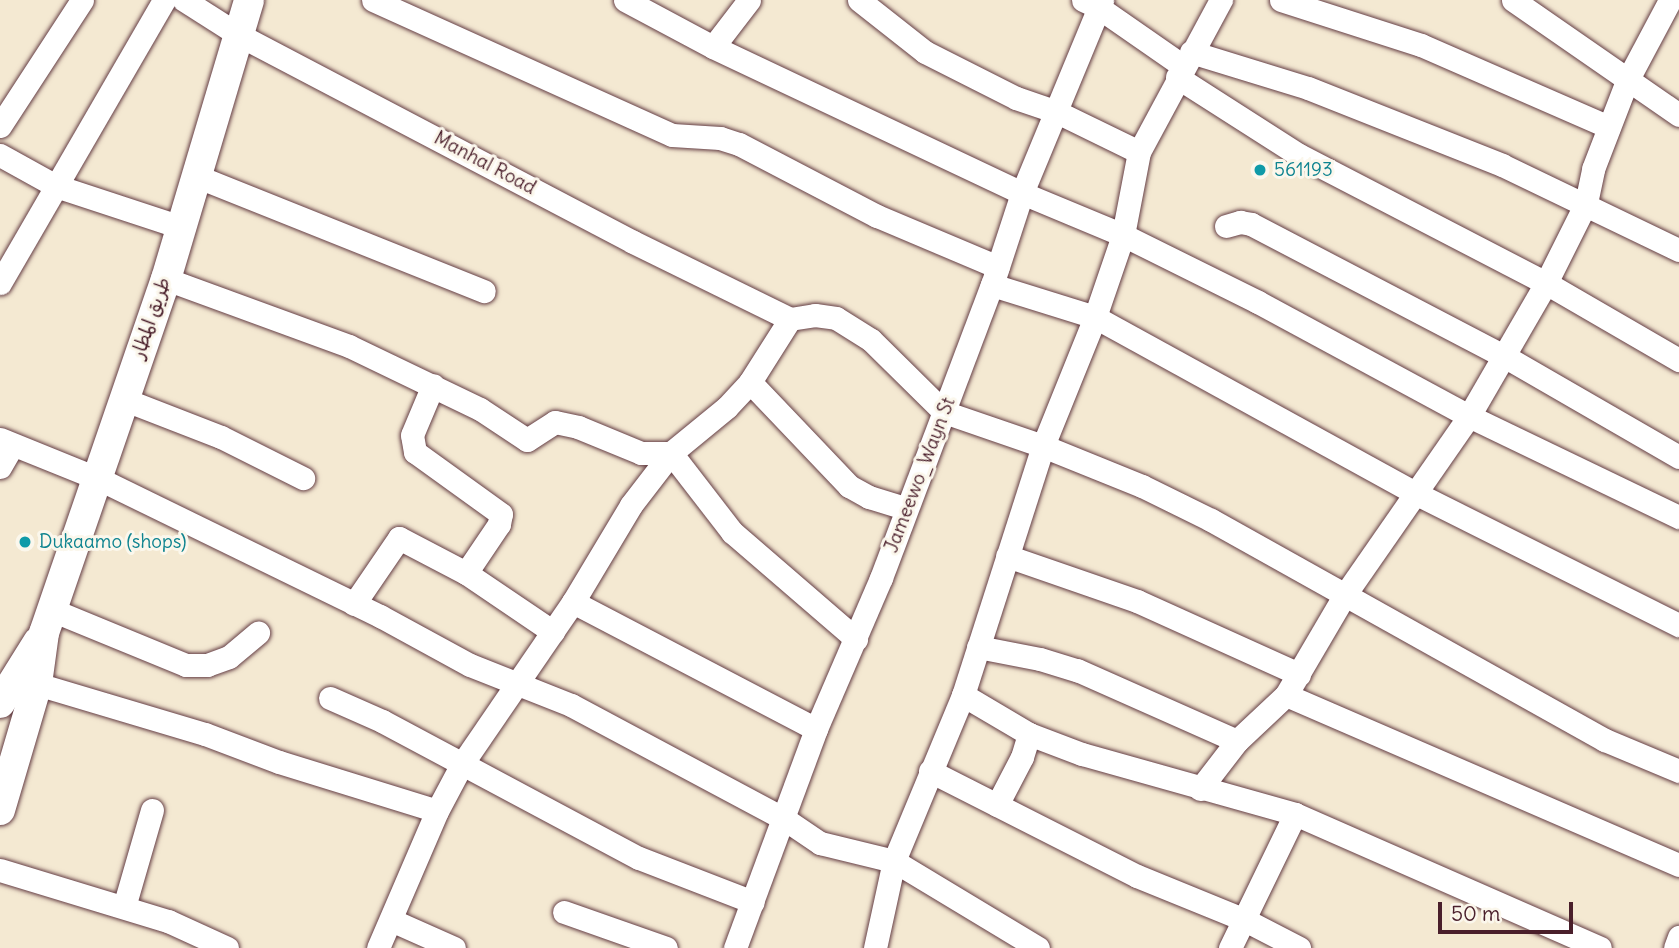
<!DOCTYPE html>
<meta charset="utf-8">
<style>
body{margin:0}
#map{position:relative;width:1679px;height:948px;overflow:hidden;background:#f4e9d2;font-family:Delius,"Playpen Sans Arabic",sans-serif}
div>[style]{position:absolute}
.roads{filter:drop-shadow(0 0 2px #643d44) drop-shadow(0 0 2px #643d44)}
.minor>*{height:23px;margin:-11.5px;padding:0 11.5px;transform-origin:11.5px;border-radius:11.5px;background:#fff}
.major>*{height:30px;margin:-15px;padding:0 15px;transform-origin:15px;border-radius:15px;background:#fff}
.dots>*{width:19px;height:19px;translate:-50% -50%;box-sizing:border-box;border:4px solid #fbf7ec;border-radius:50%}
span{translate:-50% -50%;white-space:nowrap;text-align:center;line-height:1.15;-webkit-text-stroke:6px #fbf7ec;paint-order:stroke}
.street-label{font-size:19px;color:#4a1f2b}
.culture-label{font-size:19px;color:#0d838f}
.left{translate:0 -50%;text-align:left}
.scale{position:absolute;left:1438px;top:902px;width:135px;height:32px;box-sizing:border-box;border:4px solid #4a1f2b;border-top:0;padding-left:9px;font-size:21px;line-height:24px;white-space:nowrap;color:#4a1f2b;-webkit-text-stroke:5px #fbf7ec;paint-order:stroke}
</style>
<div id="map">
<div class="roads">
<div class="minor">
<i style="left:184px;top:0;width:65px;rotate:32.5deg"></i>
<i style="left:239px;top:35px;width:445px;rotate:27.7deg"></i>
<i style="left:633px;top:242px;width:175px;rotate:26.1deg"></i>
<i style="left:373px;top:0;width:328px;rotate:24.3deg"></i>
<i style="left:672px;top:135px;width:48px;rotate:3.6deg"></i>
<i style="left:720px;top:138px;width:20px;rotate:18deg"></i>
<i style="left:739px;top:144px;width:156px;rotate:27.6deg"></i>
<i style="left:877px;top:216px;width:131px;rotate:22.9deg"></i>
<i style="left:625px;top:0;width:100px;rotate:28.1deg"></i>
<i style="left:713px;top:47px;width:342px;rotate:25.3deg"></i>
<i style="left:1022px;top:193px;width:109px;rotate:22.6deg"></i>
<i style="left:1123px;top:235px;width:151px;rotate:26.4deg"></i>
<i style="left:1258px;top:302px;width:240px;rotate:28.4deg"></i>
<i style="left:1469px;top:416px;width:233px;rotate:25.7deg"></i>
<i style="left:859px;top:0;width:84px;rotate:38.2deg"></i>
<i style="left:925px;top:52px;width:102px;rotate:26.8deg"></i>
<i style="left:1016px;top:98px;width:43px;rotate:18.9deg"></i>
<i style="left:1057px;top:112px;width:91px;rotate:26deg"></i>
<i style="left:1083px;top:0;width:17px;rotate:25deg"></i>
<i style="left:1098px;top:7px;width:103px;rotate:34.8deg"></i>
<i style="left:1281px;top:0;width:147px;rotate:17.8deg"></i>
<i style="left:1421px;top:45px;width:205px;rotate:23.6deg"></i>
<i style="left:1513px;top:0;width:202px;rotate:34.7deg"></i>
<i style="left:713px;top:47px;width:59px;rotate:-52.5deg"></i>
<i style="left:1191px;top:52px;width:122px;rotate:17.1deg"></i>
<i style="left:1308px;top:88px;width:209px;rotate:21.6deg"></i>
<i style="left:1502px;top:165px;width:196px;rotate:25.7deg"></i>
<i style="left:1177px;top:77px;width:145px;rotate:32.6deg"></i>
<i style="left:1299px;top:155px;width:278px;rotate:27.4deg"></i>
<i style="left:1546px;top:283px;width:154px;rotate:30.1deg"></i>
<i style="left:0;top:126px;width:150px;rotate:-56.9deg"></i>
<i style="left:0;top:155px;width:64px;rotate:29deg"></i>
<i style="left:56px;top:186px;width:132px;rotate:18.2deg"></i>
<i style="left:196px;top:176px;width:310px;rotate:21.8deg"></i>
<i style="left:1226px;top:226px;width:15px;rotate:-16deg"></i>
<i style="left:1240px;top:222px;width:11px;rotate:10deg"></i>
<i style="left:1251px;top:224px;width:285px;rotate:27.6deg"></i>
<i style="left:1504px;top:356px;width:202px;rotate:30deg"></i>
<i style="left:166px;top:279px;width:195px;rotate:20.1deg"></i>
<i style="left:349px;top:346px;width:145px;rotate:25.7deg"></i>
<i style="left:480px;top:409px;width:56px;rotate:33.4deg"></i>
<i style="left:527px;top:440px;width:33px;rotate:-33deg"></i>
<i style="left:555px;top:422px;width:24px;rotate:12deg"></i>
<i style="left:578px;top:427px;width:68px;rotate:22.4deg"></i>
<i style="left:641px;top:453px;width:30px"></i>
<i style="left:671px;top:453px;width:100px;rotate:52.3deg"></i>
<i style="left:732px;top:532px;width:164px;rotate:40.8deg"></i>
<i style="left:0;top:283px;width:327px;rotate:-59.9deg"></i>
<i style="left:992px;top:285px;width:108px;rotate:17.3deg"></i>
<i style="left:1095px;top:317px;width:367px;rotate:28.8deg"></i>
<i style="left:1417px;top:494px;width:293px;rotate:26.6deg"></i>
<i style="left:750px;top:382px;width:144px;rotate:46.4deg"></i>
<i style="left:849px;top:486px;width:23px;rotate:29deg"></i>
<i style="left:869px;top:497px;width:39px;rotate:17deg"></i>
<i style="left:123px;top:399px;width:105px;rotate:21.2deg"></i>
<i style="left:221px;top:437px;width:92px;rotate:26.6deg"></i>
<i style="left:0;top:439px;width:107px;rotate:22deg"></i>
<i style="left:99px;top:479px;width:313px;rotate:26deg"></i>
<i style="left:380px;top:616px;width:102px;rotate:28.6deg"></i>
<i style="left:470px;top:665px;width:109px;rotate:21.6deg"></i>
<i style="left:571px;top:705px;width:240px;rotate:28.1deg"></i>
<i style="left:783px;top:818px;width:45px;rotate:34deg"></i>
<i style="left:820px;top:843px;width:76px;rotate:13.7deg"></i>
<i style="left:894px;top:861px;width:168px;rotate:31.1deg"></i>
<i style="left:0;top:467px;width:24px;rotate:-60deg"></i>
<i style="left:1007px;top:556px;width:138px;rotate:19.1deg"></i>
<i style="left:1137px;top:601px;width:178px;rotate:24.3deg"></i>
<i style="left:466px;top:573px;width:105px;rotate:34.1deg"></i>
<i style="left:573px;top:602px;width:274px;rotate:27.6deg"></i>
<i style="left:354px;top:604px;width:80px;rotate:-55.7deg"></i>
<i style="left:399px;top:538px;width:76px;rotate:27.6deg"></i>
<i style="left:466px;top:573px;width:59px;rotate:-56deg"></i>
<i style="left:499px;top:524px;width:10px;rotate:-79deg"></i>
<i style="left:501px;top:514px;width:106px;rotate:-144.2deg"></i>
<i style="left:415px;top:452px;width:17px;rotate:-100deg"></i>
<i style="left:412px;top:435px;width:54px;rotate:-67.2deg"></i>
<i style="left:52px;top:610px;width:145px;rotate:22.3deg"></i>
<i style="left:186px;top:665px;width:21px"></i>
<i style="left:207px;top:665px;width:23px;rotate:-20deg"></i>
<i style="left:229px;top:657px;width:38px;rotate:-40deg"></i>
<i style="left:978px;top:647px;width:63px;rotate:11deg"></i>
<i style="left:1040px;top:659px;width:39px;rotate:17deg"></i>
<i style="left:1077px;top:670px;width:175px;rotate:23.9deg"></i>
<i style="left:37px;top:684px;width:175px;rotate:16.6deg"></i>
<i style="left:205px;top:734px;width:79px;rotate:20.7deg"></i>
<i style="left:279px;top:762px;width:165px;rotate:17.2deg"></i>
<i style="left:963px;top:695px;width:77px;rotate:30.6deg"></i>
<i style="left:1029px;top:734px;width:57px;rotate:20.7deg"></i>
<i style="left:1082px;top:754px;width:221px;rotate:15.7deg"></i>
<i style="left:1295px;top:814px;width:333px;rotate:23.7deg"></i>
<i style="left:1286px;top:695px;width:428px;rotate:23.4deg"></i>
<i style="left:330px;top:698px;width:57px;rotate:23.9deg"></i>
<i style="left:382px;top:721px;width:291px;rotate:28.1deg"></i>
<i style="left:639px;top:858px;width:122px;rotate:21.1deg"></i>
<i style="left:930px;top:771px;width:232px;rotate:26.9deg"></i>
<i style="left:1137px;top:876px;width:117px;rotate:22.2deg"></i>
<i style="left:1245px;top:920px;width:61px;rotate:27.4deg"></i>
<i style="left:1200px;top:789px;width:61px;rotate:-52.4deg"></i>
<i style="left:1237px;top:741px;width:67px;rotate:-43.2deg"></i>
<i style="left:1286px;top:695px;width:115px;rotate:-59.6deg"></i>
<i style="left:1344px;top:596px;width:219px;rotate:-55.2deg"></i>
<i style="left:1469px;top:416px;width:154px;rotate:-59.9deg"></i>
<i style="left:1546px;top:283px;width:89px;rotate:-63.4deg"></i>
<i style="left:1586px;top:203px;width:35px;rotate:-78deg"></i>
<i style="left:1593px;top:169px;width:94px;rotate:-68.9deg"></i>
<i style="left:1627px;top:81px;width:92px;rotate:-62deg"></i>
<i style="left:997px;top:805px;width:54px;rotate:-62.5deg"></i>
<i style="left:1022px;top:757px;width:24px;rotate:-73deg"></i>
<i style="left:0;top:870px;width:176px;rotate:16.9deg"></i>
<i style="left:168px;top:921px;width:65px;rotate:24.6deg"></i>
<i style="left:124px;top:907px;width:101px;rotate:-73.9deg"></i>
<i style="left:564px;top:912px;width:108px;rotate:19.4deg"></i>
<i style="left:391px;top:920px;width:69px;rotate:24deg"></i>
<i style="left:378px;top:948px;width:149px;rotate:-66.7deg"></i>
<i style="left:437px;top:811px;width:53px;rotate:-62deg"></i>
<i style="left:462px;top:764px;width:196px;rotate:-55.6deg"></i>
<i style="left:573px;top:602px;width:113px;rotate:-59.1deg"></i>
<i style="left:631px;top:505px;width:66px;rotate:-52.4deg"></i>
<i style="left:671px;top:453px;width:72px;rotate:-39.4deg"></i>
<i style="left:727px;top:407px;width:34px;rotate:-47deg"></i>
<i style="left:750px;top:382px;width:75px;rotate:-57.6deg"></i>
<i style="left:790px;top:319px;width:25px;rotate:-9deg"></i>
<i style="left:815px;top:315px;width:21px;rotate:8deg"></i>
<i style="left:836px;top:318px;width:41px;rotate:32.2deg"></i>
<i style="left:871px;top:340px;width:103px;rotate:44.6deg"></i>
<i style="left:944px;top:412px;width:105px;rotate:19deg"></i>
<i style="left:1043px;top:446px;width:107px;rotate:22deg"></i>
<i style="left:1142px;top:486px;width:77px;rotate:26.2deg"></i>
<i style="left:1211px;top:520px;width:451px;rotate:29.2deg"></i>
<i style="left:1605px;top:740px;width:80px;rotate:22.7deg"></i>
<i style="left:735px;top:948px;width:233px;rotate:-69.7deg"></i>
<i style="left:816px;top:729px;width:164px;rotate:-66.7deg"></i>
<i style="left:881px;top:578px;width:313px;rotate:-69.3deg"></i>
<i style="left:992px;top:285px;width:97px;rotate:-71.9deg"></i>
<i style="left:1022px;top:193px;width:209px;rotate:-67.5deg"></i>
<i style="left:875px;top:948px;width:89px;rotate:-77.7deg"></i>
<i style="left:894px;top:861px;width:180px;rotate:-67.4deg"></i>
<i style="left:963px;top:695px;width:262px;rotate:-72.2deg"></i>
<i style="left:1043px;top:446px;width:139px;rotate:-68deg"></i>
<i style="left:1095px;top:317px;width:87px;rotate:-71.1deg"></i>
<i style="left:1123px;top:235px;width:85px;rotate:-79.1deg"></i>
<i style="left:1139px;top:152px;width:173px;rotate:-61.7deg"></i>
<i style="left:1230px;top:948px;width:149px;rotate:-64.1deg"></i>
<i style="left:1675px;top:948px;width:12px;rotate:-70deg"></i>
</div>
<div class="major">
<i style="left:0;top:703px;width:72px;rotate:-58.1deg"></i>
<i style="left:0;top:810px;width:131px;rotate:-73.6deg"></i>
<i style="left:37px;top:684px;width:51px;rotate:-82.2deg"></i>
<i style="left:44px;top:633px;width:374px;rotate:-71deg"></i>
<i style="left:166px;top:279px;width:291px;rotate:-73.4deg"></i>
</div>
</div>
<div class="dots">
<i style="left:1260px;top:170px;background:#0f9aa8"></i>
<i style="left:25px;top:542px;background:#0f9aa8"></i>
</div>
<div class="street-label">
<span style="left:485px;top:163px;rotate:28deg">Manhal Road</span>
<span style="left:151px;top:318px;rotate:-71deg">طريق المطار</span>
<span style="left:920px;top:475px;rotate:-69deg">Jameewo_Wayn St</span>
</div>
<div class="culture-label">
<span class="left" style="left:1274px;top:170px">561193</span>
<span class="left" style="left:39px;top:542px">Dukaamo (shops)</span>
</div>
<div class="scale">50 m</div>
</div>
